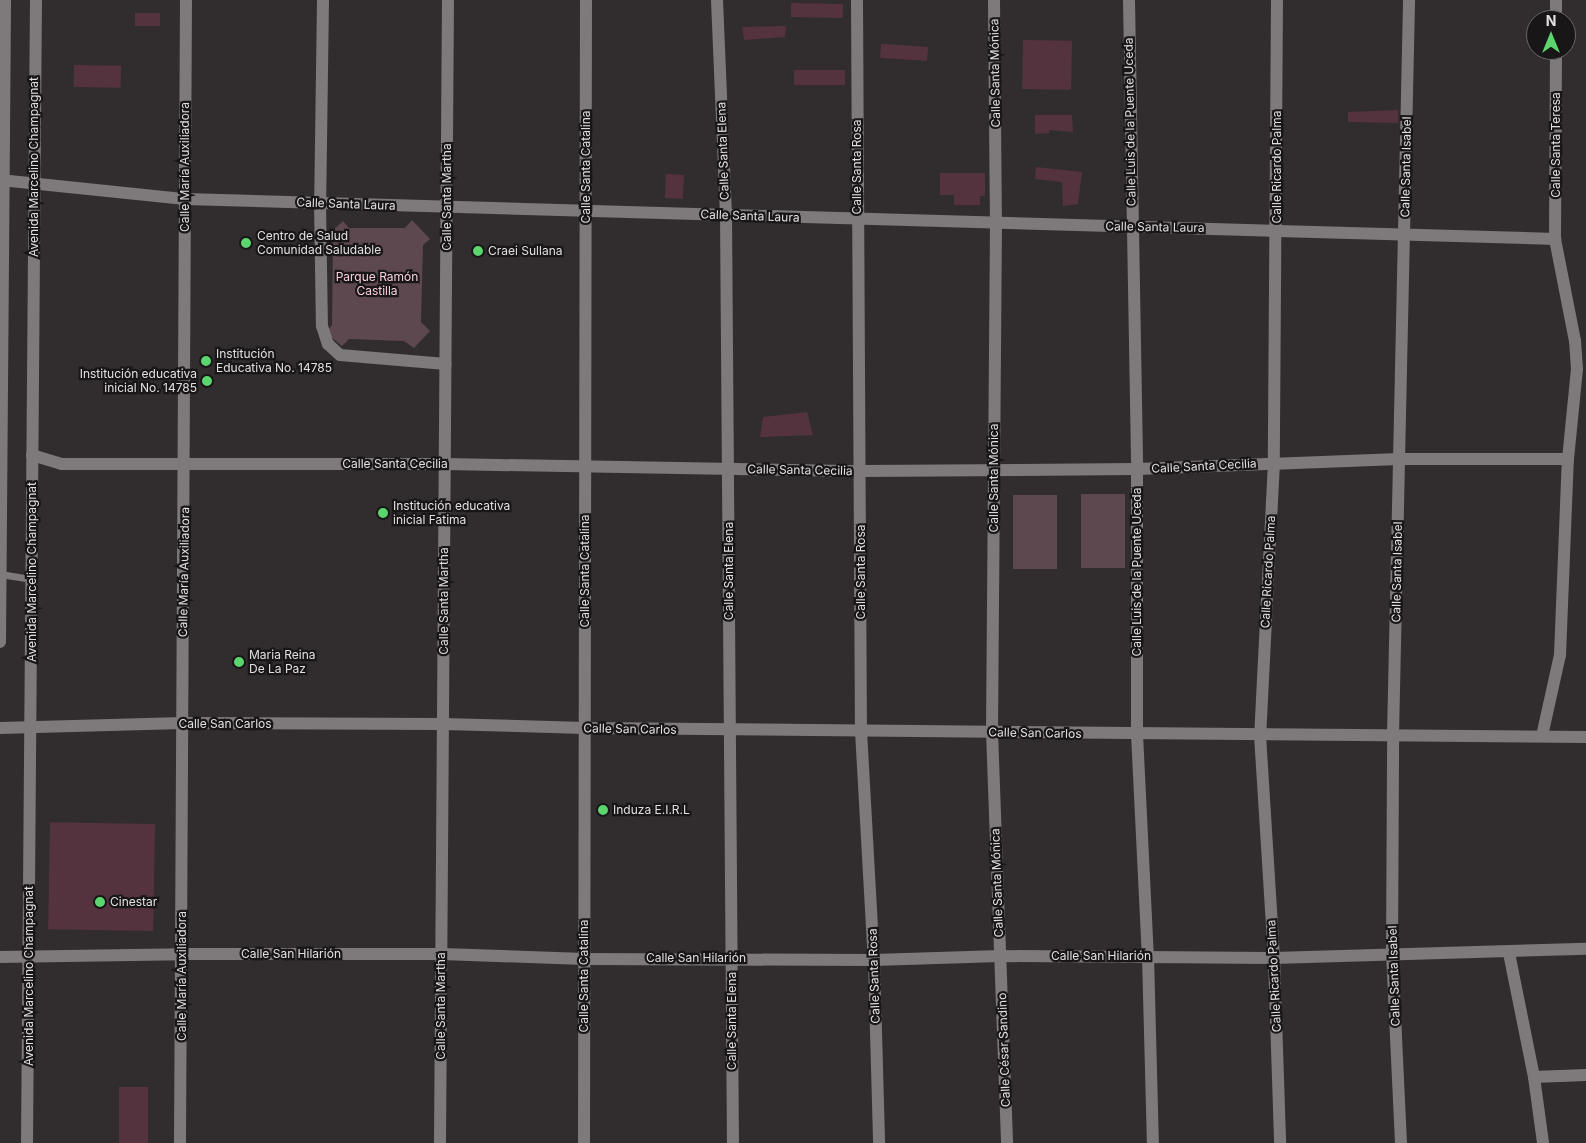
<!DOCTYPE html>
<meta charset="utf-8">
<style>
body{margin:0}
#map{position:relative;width:1586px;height:1143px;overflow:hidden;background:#312d2e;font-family:Inter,sans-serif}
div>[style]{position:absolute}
.green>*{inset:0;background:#5e4850;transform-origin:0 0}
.building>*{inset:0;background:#54333f;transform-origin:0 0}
.service>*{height:7px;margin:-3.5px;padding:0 3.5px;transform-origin:3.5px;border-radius:3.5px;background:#7e797b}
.minor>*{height:12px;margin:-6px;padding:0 6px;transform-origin:6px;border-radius:6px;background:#7e797b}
.secondary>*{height:12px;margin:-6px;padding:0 6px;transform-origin:6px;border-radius:6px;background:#7e797b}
.dots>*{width:14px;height:14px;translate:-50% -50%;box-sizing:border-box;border:2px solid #181617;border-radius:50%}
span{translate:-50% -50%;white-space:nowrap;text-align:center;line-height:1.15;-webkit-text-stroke:4.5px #181617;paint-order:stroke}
.street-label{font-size:12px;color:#e2dfe0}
.poi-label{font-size:12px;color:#e2dfe0}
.left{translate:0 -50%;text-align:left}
.right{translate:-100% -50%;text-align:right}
.park-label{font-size:12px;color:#f7cfdc}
.north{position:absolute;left:1526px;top:10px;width:50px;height:50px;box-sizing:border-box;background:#181617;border:1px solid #696667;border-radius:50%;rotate:0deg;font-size:14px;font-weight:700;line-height:20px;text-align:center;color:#e2dfe0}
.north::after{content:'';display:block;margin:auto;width:18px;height:22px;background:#5bd56e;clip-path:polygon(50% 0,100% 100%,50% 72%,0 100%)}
</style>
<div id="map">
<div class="green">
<i style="clip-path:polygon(412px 220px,430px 239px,423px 245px,421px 322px,430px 331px,414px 348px,404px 341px,349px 339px,342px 346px,326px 333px,332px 325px,333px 244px,326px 237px,343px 221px,349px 228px,405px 228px)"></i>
<i style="left:1081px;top:494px;width:44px;height:74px"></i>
<i style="left:1013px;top:495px;width:44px;height:74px"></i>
</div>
<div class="building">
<i style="left:791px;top:3px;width:52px;height:14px;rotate:1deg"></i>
<i style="left:135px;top:13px;width:25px;height:13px"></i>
<i style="clip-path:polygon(786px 26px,785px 37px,744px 40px,742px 27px)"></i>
<i style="left:1023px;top:40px;width:49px;height:49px;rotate:1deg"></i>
<i style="left:928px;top:47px;width:14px;height:47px;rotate:94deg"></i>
<i style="left:74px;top:65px;width:47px;height:22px;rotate:1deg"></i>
<i style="left:794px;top:70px;width:51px;height:15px"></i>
<i style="clip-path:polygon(1398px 110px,1398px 123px,1348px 122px,1348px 112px)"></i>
<i style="clip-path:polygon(1035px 115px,1072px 115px,1073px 132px,1049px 130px,1049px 133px,1035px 134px)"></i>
<i style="clip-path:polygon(1036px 167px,1082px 172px,1078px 204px,1063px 206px,1062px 182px,1035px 179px)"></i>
<i style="clip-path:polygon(940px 173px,985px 173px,985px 196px,980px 196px,980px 205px,954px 205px,954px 195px,940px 195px)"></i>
<i style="left:666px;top:174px;width:18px;height:24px;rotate:3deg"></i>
<i style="clip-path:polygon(807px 412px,813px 435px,760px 437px,763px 417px)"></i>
<i style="left:155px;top:824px;width:107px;height:105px;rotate:91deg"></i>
<i style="left:119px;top:1087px;width:29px;height:56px"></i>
</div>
<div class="service">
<i style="left:0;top:574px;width:31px;rotate:9deg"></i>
</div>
<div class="minor">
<i style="left:323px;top:0;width:203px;rotate:90.8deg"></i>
<i style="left:320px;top:203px;width:123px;rotate:89.1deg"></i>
<i style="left:322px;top:326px;width:19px;rotate:72deg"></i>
<i style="left:328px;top:344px;width:16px;rotate:43deg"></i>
<i style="left:340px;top:355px;width:106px;rotate:4.9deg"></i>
<i style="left:717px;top:0;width:215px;rotate:87.6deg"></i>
<i style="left:726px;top:215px;width:928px;rotate:89.57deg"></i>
<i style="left:857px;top:0;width:731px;rotate:89.69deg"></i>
<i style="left:861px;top:731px;width:229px;rotate:86.8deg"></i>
<i style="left:874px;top:960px;width:183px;rotate:88.4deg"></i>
<i style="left:994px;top:0;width:223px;rotate:89.5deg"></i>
<i style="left:996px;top:223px;width:509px;rotate:90.45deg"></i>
<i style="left:992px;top:732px;width:411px;rotate:87.9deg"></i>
<i style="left:1129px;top:0;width:469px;rotate:89deg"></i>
<i style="left:1137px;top:469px;width:265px;rotate:90deg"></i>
<i style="left:1137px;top:734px;width:222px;rotate:87.2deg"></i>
<i style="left:1148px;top:956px;width:187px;rotate:88.5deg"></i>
<i style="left:1277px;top:0;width:462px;rotate:90.4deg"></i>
<i style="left:1274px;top:462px;width:273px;rotate:92.9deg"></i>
<i style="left:1260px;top:735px;width:223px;rotate:86.4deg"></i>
<i style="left:1274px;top:958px;width:185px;rotate:88.1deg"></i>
<i style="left:1556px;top:20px;width:20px;rotate:-90deg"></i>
<i style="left:0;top:180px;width:186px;rotate:5.9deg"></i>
<i style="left:185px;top:199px;width:1371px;rotate:1.67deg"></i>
<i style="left:32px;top:455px;width:31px;rotate:17deg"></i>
<i style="left:62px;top:464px;width:383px"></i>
<i style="left:445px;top:464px;width:416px;rotate:1deg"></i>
<i style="left:861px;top:471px;width:276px;rotate:-0.4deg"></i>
<i style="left:1137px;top:469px;width:262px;rotate:-2.2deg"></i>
<i style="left:1399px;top:459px;width:169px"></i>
<i style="left:0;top:728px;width:183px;rotate:-1.6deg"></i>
<i style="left:183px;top:723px;width:260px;rotate:0.2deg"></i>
<i style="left:443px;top:724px;width:142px;rotate:1.6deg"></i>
<i style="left:585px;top:728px;width:1001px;rotate:0.52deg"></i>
<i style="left:1542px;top:736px;width:83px;rotate:-77.5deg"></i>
<i style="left:1560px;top:655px;width:196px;rotate:-87.7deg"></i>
<i style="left:1568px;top:459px;width:90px;rotate:-84.3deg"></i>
<i style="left:1577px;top:369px;width:28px;rotate:-94deg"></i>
<i style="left:1575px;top:341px;width:104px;rotate:-101.1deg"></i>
<i style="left:1555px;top:239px;width:189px;rotate:-89.7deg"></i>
<i style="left:1509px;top:953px;width:126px;rotate:78.6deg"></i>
<i style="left:1534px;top:1077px;width:67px;rotate:82.2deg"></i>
<i style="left:0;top:957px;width:182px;rotate:-0.9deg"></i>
<i style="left:182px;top:954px;width:260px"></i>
<i style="left:442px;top:954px;width:142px;rotate:2deg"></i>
<i style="left:584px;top:959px;width:290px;rotate:0.2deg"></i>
<i style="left:874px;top:960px;width:126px;rotate:-1.8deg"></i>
<i style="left:1000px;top:956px;width:274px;rotate:0.4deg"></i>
<i style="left:1274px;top:958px;width:312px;rotate:-1.7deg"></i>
<i style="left:1534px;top:1077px;width:52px;rotate:-2.2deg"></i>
<i style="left:180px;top:1143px;width:1143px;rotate:-89.7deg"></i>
<i style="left:440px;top:1143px;width:1143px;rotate:-89.6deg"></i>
<i style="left:584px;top:1143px;width:1143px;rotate:-89.9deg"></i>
<i style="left:1401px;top:1143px;width:189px;rotate:-92.7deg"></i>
<i style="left:1392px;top:954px;width:218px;rotate:-89.7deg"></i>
<i style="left:1393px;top:736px;width:736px;rotate:-88.75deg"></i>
</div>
<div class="secondary">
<i style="left:0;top:642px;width:642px;rotate:-89.55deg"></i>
<i style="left:27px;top:1143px;width:1143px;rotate:-89.55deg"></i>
</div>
<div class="dots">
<i style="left:246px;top:243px;background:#5bd56e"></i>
<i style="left:478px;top:251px;background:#5bd56e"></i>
<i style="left:206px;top:361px;background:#5bd56e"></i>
<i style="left:207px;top:381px;background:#5bd56e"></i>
<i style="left:383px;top:513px;background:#5bd56e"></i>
<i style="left:239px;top:662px;background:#5bd56e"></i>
<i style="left:603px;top:810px;background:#5bd56e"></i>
<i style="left:100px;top:902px;background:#5bd56e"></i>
</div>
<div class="street-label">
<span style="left:995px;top:73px;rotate:-91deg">Calle Santa Mónica</span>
<span style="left:1130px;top:122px;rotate:-91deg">Calle Luis de la Puente Uceda</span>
<span style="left:1556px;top:145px;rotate:-90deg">Calle Santa Teresa</span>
<span style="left:723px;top:151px;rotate:-92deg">Calle Santa Elena</span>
<span style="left:34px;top:167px;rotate:-90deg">Avenida Marcelino Champagnat</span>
<span style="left:185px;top:167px;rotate:-90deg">Calle María Auxiliadora</span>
<span style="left:586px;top:167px;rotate:-90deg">Calle Santa Catalina</span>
<span style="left:857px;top:167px;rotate:-90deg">Calle Santa Rosa</span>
<span style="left:1277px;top:167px;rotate:-90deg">Calle Ricardo Palma</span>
<span style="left:1406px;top:167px;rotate:-89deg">Calle Santa Isabel</span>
<span style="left:447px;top:197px;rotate:-90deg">Calle Santa Martha</span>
<span style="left:346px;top:204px;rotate:2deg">Calle Santa Laura</span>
<span style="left:750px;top:216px;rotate:2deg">Calle Santa Laura</span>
<span style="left:1155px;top:227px;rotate:1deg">Calle Santa Laura</span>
<span style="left:395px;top:464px">Calle Santa Cecilia</span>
<span style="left:1204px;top:466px;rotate:-3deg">Calle Santa Cecilia</span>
<span style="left:800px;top:470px;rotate:1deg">Calle Santa Cecilia</span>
<span style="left:994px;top:478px;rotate:-90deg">Calle Santa Mónica</span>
<span style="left:585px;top:571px;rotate:-90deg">Calle Santa Catalina</span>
<span style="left:729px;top:571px;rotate:-90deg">Calle Santa Elena</span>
<span style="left:32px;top:572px;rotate:-90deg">Avenida Marcelino Champagnat</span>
<span style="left:184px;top:572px;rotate:-89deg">Calle María Auxiliadora</span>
<span style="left:861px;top:572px;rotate:-90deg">Calle Santa Rosa</span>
<span style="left:1137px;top:572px;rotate:-90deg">Calle Luis de la Puente Uceda</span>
<span style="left:1268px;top:572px;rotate:-87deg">Calle Ricardo Palma</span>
<span style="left:1397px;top:572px;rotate:-89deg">Calle Santa Isabel</span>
<span style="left:444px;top:601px;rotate:-90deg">Calle Santa Martha</span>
<span style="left:225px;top:724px">Calle San Carlos</span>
<span style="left:630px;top:729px;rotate:1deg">Calle San Carlos</span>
<span style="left:1035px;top:733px;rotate:1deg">Calle San Carlos</span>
<span style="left:997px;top:883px;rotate:-92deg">Calle Santa Mónica</span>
<span style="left:291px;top:954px">Calle San Hilarión</span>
<span style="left:1101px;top:956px">Calle San Hilarión</span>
<span style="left:696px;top:958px">Calle San Hilarión</span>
<span style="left:29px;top:976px;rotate:-90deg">Avenida Marcelino Champagnat</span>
<span style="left:182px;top:976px;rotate:-90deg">Calle María Auxiliadora</span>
<span style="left:584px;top:976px;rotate:-90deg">Calle Santa Catalina</span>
<span style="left:874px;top:976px;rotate:-92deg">Calle Santa Rosa</span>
<span style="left:1274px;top:976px;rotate:-93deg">Calle Ricardo Palma</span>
<span style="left:1394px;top:976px;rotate:-92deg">Calle Santa Isabel</span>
<span style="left:441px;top:1006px;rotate:-90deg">Calle Santa Martha</span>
<span style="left:732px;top:1021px;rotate:-90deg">Calle Santa Elena</span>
<span style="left:1004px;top:1050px;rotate:-92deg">Calle César Sandino</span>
</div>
<div class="poi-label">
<span class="left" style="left:257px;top:243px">Centro de Salud<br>Comunidad Saludable</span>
<span class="left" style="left:488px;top:251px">Craei Sullana</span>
<span class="left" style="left:216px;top:361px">Institución<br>Educativa No. 14785</span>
<span class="right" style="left:197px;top:381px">Institución educativa<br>inicial No. 14785</span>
<span class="left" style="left:393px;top:513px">Institución educativa<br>inicial Fatima</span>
<span class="left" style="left:249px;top:662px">Maria Reina<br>De La Paz</span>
<span class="left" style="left:613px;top:810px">Induza E.I.R.L</span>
<span class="left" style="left:110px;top:902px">Cinestar</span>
</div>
<div class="park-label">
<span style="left:377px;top:284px">Parque Ramón<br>Castilla</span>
</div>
<div class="north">N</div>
</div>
